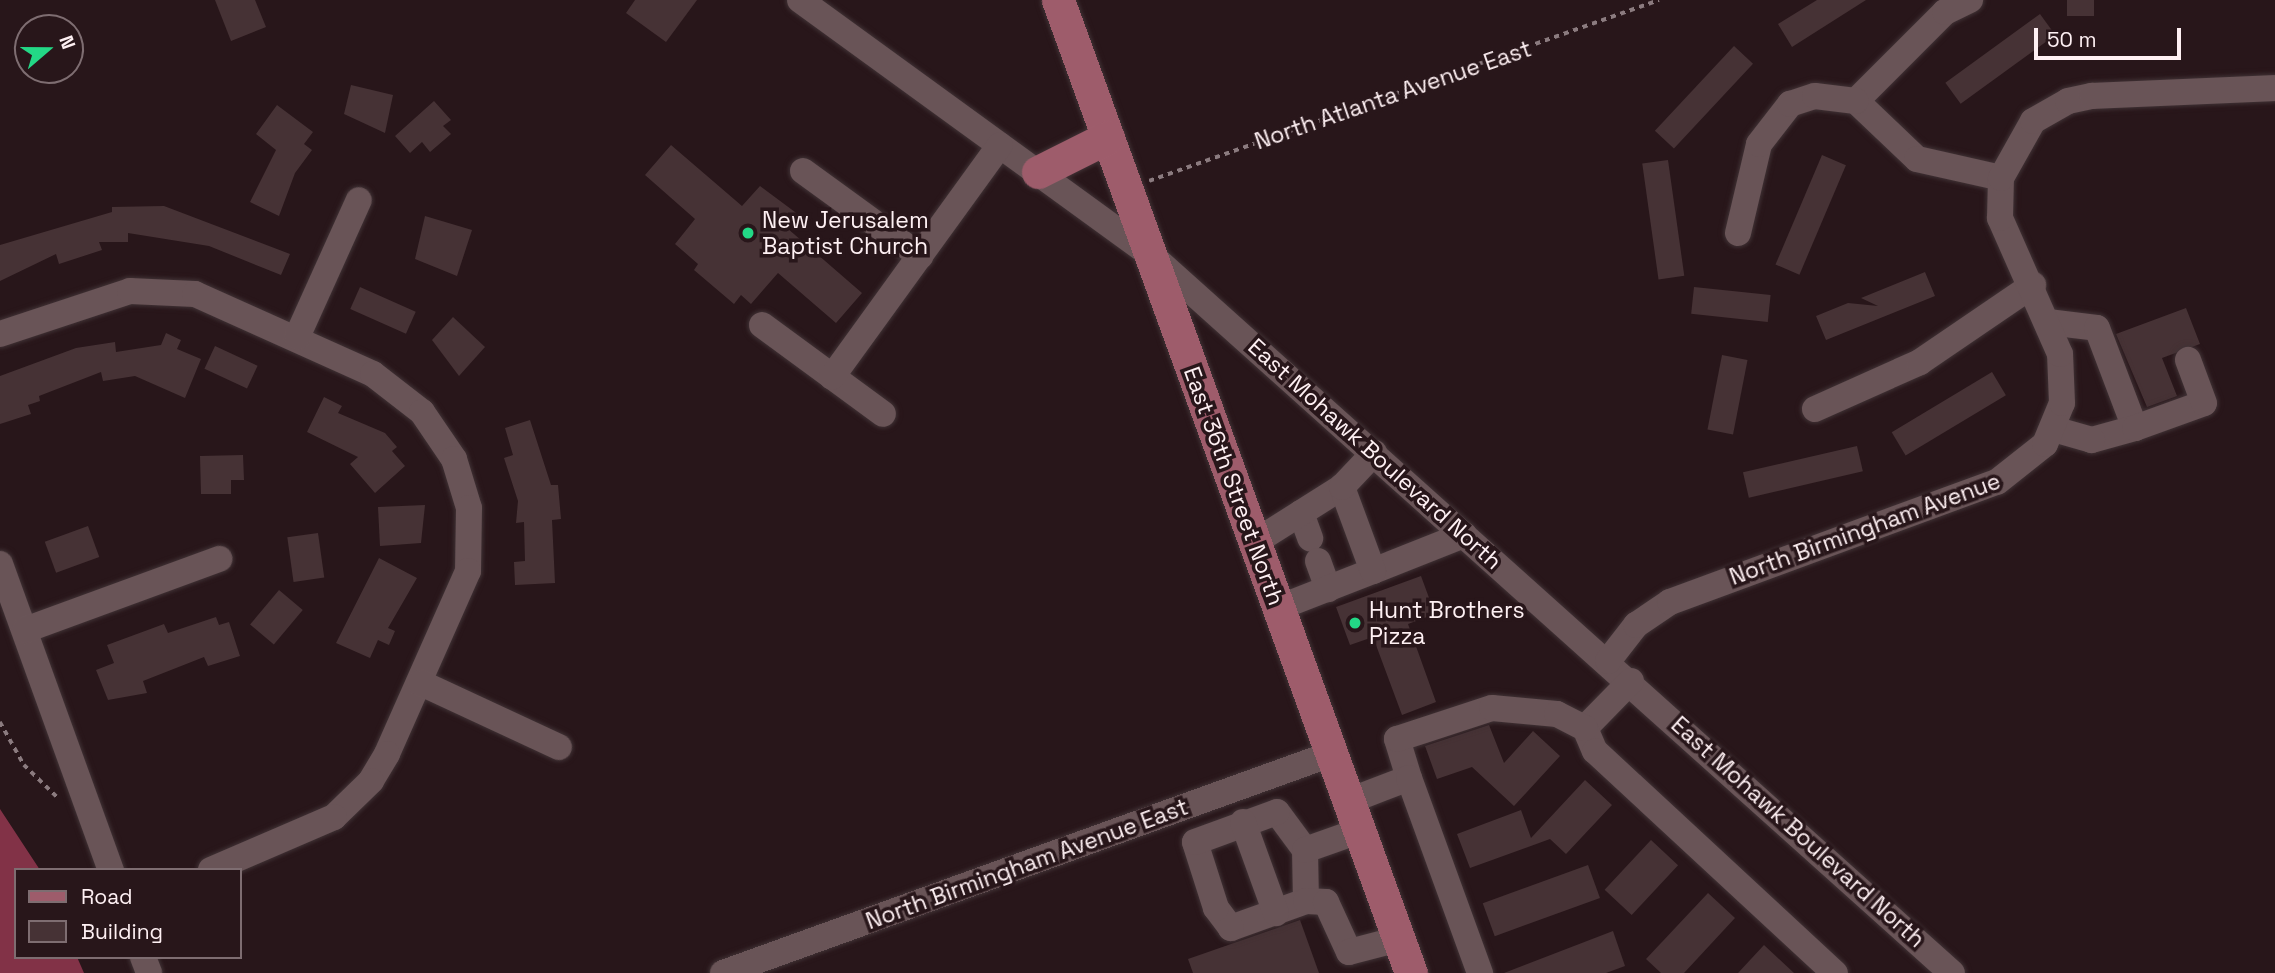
<!DOCTYPE html>
<style>
body{margin:0}
#map{position:relative;width:2275px;height:973px;overflow:hidden;background:#28161a;font-family:"Space Grotesk",sans-serif}
div>[style]{position:absolute}
.water>*{inset:0;background:#823247}
.building>*{inset:0;background:#463235;transform-origin:0 0}
.path>*{height:3.5px;margin-top:-1.75px;transform-origin:0;background:repeating-linear-gradient(90deg,#8b7b7f 0 5px,transparent 0 10px)}
.roads{filter:drop-shadow(0 0 2px #403235) drop-shadow(0 0 2px #403235)}
.minor>*{height:26px;margin:-13px;padding:0 13px;transform-origin:13px;border-radius:13px;background:#695457}
.major>*{height:33px;margin:-16.5px;padding:0 16.5px;transform-origin:16.5px;border-radius:16.5px;background:#9e5c6b}
.dots>*{width:19px;height:19px;translate:-50% -50%;box-sizing:border-box;border:4px solid #28161a;border-radius:50%}
span{translate:-50% -50%;white-space:nowrap;text-align:center;line-height:1.15;-webkit-text-stroke:7px #28161a;paint-order:stroke}
.street-label{font-size:23px;color:#fef0f3}
.poi-label{font-size:23px;color:#fef0f3}
.left{translate:0 -50%;text-align:left}
.legend{position:absolute;left:14px;top:868px;width:228px;height:91px;box-sizing:border-box;background:#28161a;border:2px solid #7e6d71;margin:0;padding:9px 12px;list-style:none;font-size:21px;color:#fef0f3}
.legend li{display:flex;align-items:center;gap:14px;height:35px}
.legend b{width:35px;border:2px solid #7e6d71}
.north{position:absolute;left:14px;top:14px;width:70px;height:70px;box-sizing:border-box;background:#28161a;border:2px solid #7e6d71;border-radius:50%;rotate:70deg;font-size:19px;font-weight:700;line-height:28px;text-align:center;color:#fef0f3}
.north::after{content:'';display:block;margin:auto;width:24px;height:32px;background:#23d886;clip-path:polygon(50% 0,100% 100%,50% 72%,0 100%)}
.scale{position:absolute;left:2034px;top:28px;width:147px;height:32px;box-sizing:border-box;border:4px solid #fef0f3;border-top:0;padding-left:9px;font-size:21px;line-height:24px;white-space:nowrap;color:#fef0f3;-webkit-text-stroke:5px #28161a;paint-order:stroke}
</style>
<div id="map">
<div class="water">
<i style="clip-path:polygon(0 809px,40px 870px,16px 870px,16px 957px,77px 957px,84px 973px,0 973px)"></i>
</div>
<div class="building">
<i style="clip-path:polygon(215px 0,255px 0,266px 27px,231px 41px)"></i>
<i style="clip-path:polygon(635px 0,697px 0,666px 42px,626px 13px)"></i>
<i style="clip-path:polygon(1817px 0,1866px 0,1792px 47px,1778px 24px)"></i>
<i style="left:2067px;top:0;width:27px;height:16px"></i>
<i style="left:2040px;top:14px;width:26px;height:117px;rotate:54deg"></i>
<i style="left:1734px;top:46px;width:26px;height:116px;rotate:43deg"></i>
<i style="clip-path:polygon(351px 85px,393px 95px,385px 133px,344px 114px)"></i>
<i style="clip-path:polygon(434px 101px,451px 120px,443px 126px,451px 134px,430px 152px,422px 142px,410px 153px,395px 136px)"></i>
<i style="clip-path:polygon(277px 105px,313px 132px,304px 144px,312px 150px,295px 173px,279px 216px,250px 202px,276px 150px,256px 134px)"></i>
<i style="clip-path:polygon(671px 145px,742px 206px,760px 186px,799px 215px,787px 228px,862px 293px,836px 323px,778px 273px,751px 304px,741px 295px,734px 304px,694px 270px,698px 264px,675px 244px,695px 219px,645px 175px)"></i>
<i style="left:1822px;top:155px;width:26px;height:119px;rotate:23deg"></i>
<i style="left:1668px;top:160px;width:117px;height:26px;rotate:82deg"></i>
<i style="clip-path:polygon(164px 206px,290px 254px,281px 275px,209px 246px,128px 233px,128px 242px,99px 242px,102px 250px,59px 264px,56px 254px,0 281px,0 245px,112px 212px,112px 207px)"></i>
<i style="clip-path:polygon(425px 216px,472px 230px,457px 276px,415px 259px)"></i>
<i style="clip-path:polygon(1925px 272px,1935px 296px,1826px 340px,1816px 316px,1848px 303px,1878px 306px,1861px 298px)"></i>
<i style="left:360px;top:287px;width:61px;height:24px;rotate:24deg"></i>
<i style="left:1694px;top:287px;width:77px;height:27px;rotate:6deg"></i>
<i style="clip-path:polygon(2186px 308px,2200px 344px,2162px 358px,2177px 396px,2147px 407px,2116px 334px)"></i>
<i style="clip-path:polygon(453px 317px,485px 347px,459px 376px,432px 340px)"></i>
<i style="clip-path:polygon(166px 333px,181px 340px,177px 349px,201px 359px,185px 398px,135px 376px,103px 381px,101px 372px,39px 396px,40px 401px,28px 405px,31px 414px,0 424px,0 376px,76px 348px,115px 342px,116px 352px,161px 345px)"></i>
<i style="left:215px;top:346px;width:47px;height:25px;rotate:25deg"></i>
<i style="left:1722px;top:355px;width:26px;height:76px;rotate:11deg"></i>
<i style="left:1992px;top:372px;width:27px;height:117px;rotate:59deg"></i>
<i style="clip-path:polygon(324px 397px,342px 406px,338px 413px,385px 433px,397px 447px,392px 451px,405px 466px,375px 493px,350px 464px,358px 457px,307px 432px)"></i>
<i style="clip-path:polygon(530px 420px,551px 485px,558px 485px,561px 519px,552px 520px,555px 583px,515px 585px,514px 562px,525px 561px,524px 522px,516px 523px,518px 501px,504px 458px,513px 455px,505px 428px)"></i>
<i style="left:1857px;top:446px;width:26px;height:117px;rotate:77deg"></i>
<i style="clip-path:polygon(243px 455px,244px 480px,231px 480px,231px 494px,201px 494px,200px 456px)"></i>
<i style="clip-path:polygon(425px 505px,421px 543px,380px 546px,378px 507px)"></i>
<i style="left:88px;top:526px;width:33px;height:46px;rotate:70deg"></i>
<i style="left:318px;top:533px;width:45px;height:31px;rotate:82deg"></i>
<i style="clip-path:polygon(379px 558px,417px 578px,388px 628px,395px 631px,389px 645px,378px 640px,370px 658px,336px 643px)"></i>
<i style="clip-path:polygon(1421px 576px,1435px 614px,1408px 624px,1436px 702px,1402px 715px,1373px 637px,1350px 645px,1336px 607px)"></i>
<i style="left:279px;top:590px;width:31px;height:45px;rotate:40deg"></i>
<i style="clip-path:polygon(216px 617px,219px 625px,229px 622px,240px 656px,208px 666px,204px 657px,143px 681px,147px 693px,108px 700px,96px 670px,114px 663px,107px 645px,164px 624px,168px 633px)"></i>
<i style="clip-path:polygon(1489px 725px,1504px 763px,1533px 731px,1560px 756px,1514px 806px,1472px 767px,1437px 779px,1425px 746px)"></i>
<i style="clip-path:polygon(1585px 780px,1612px 805px,1566px 854px,1550px 839px,1470px 868px,1457px 834px,1521px 810px,1531px 838px)"></i>
<i style="left:1651px;top:840px;width:37px;height:68px;rotate:43deg"></i>
<i style="left:1588px;top:865px;width:35px;height:112px;rotate:70deg"></i>
<i style="clip-path:polygon(1708px 893px,1735px 918px,1684px 973px,1661px 973px,1646px 959px)"></i>
<i style="clip-path:polygon(1300px 920px,1319px 973px,1193px 973px,1188px 959px)"></i>
<i style="clip-path:polygon(1613px 931px,1625px 966px,1606px 973px,1504px 973px)"></i>
<i style="clip-path:polygon(1764px 945px,1794px 973px,1738px 973px)"></i>
</div>
<div class="path">
<i style="left:1149px;top:181px;width:541px;rotate:-19.54deg"></i>
<i style="left:0;top:722px;width:49px;rotate:60.8deg"></i>
<i style="left:24px;top:765px;width:47px;rotate:44.1deg"></i>
</div>
<div class="roads">
<div class="minor">
<i style="left:800px;top:0;width:432px;rotate:36deg"></i>
<i style="left:1150px;top:254px;width:1077px;rotate:41.88deg"></i>
<i style="left:1856px;top:101px;width:84px;rotate:43.6deg"></i>
<i style="left:1917px;top:159px;width:86px;rotate:12.7deg"></i>
<i style="left:1856px;top:101px;width:126px;rotate:-45deg"></i>
<i style="left:1945px;top:12px;width:28px;rotate:-26deg"></i>
<i style="left:803px;top:171px;width:145px;rotate:36deg"></i>
<i style="left:1738px;top:233px;width:91px;rotate:-76.7deg"></i>
<i style="left:1759px;top:144px;width:51px;rotate:-52.2deg"></i>
<i style="left:1790px;top:104px;width:26px;rotate:-18deg"></i>
<i style="left:1815px;top:96px;width:41px;rotate:7deg"></i>
<i style="left:2048px;top:322px;width:49px;rotate:7deg"></i>
<i style="left:2097px;top:328px;width:107px;rotate:69.2deg"></i>
<i style="left:2135px;top:428px;width:45px;rotate:164.4deg"></i>
<i style="left:2092px;top:440px;width:41px;rotate:-164.2deg"></i>
<i style="left:762px;top:325px;width:150px;rotate:36.3deg"></i>
<i style="left:0;top:334px;width:137px;rotate:-18.3deg"></i>
<i style="left:130px;top:291px;width:65px;rotate:2.6deg"></i>
<i style="left:195px;top:294px;width:195px;rotate:24.2deg"></i>
<i style="left:373px;top:374px;width:62px;rotate:37.8deg"></i>
<i style="left:422px;top:412px;width:57px;rotate:55.8deg"></i>
<i style="left:454px;top:459px;width:51px;rotate:73deg"></i>
<i style="left:469px;top:508px;width:63px;rotate:90.9deg"></i>
<i style="left:468px;top:571px;width:200px;rotate:113.9deg"></i>
<i style="left:387px;top:754px;width:31px;rotate:121deg"></i>
<i style="left:371px;top:781px;width:52px;rotate:135.8deg"></i>
<i style="left:334px;top:817px;width:134px;rotate:156.7deg"></i>
<i style="left:297px;top:337px;width:150px;rotate:-65.7deg"></i>
<i style="left:832px;top:377px;width:286px;rotate:-54.1deg"></i>
<i style="left:1815px;top:409px;width:115px;rotate:-24.1deg"></i>
<i style="left:1920px;top:362px;width:137px;rotate:-34.3deg"></i>
<i style="left:2135px;top:428px;width:73px;rotate:-19.9deg"></i>
<i style="left:2204px;top:403px;width:46px;rotate:-110.4deg"></i>
<i style="left:1301px;top:513px;width:27px;rotate:70deg"></i>
<i style="left:1255px;top:542px;width:103px;rotate:-32.3deg"></i>
<i style="left:1318px;top:561px;width:30px;rotate:70deg"></i>
<i style="left:0;top:564px;width:326px;rotate:70.1deg"></i>
<i style="left:1373px;top:571px;width:98px;rotate:-21.6deg"></i>
<i style="left:1278px;top:608px;width:102px;rotate:-21.3deg"></i>
<i style="left:1373px;top:571px;width:90px;rotate:-110.3deg"></i>
<i style="left:1342px;top:487px;width:47px;rotate:-46.7deg"></i>
<i style="left:25px;top:630px;width:207px;rotate:-20.1deg"></i>
<i style="left:1608px;top:661px;width:46px;rotate:-52.1deg"></i>
<i style="left:1636px;top:625px;width:41px;rotate:-34.1deg"></i>
<i style="left:1670px;top:602px;width:348px;rotate:-20.2deg"></i>
<i style="left:1997px;top:482px;width:61px;rotate:-38.4deg"></i>
<i style="left:2045px;top:444px;width:44px;rotate:-67.5deg"></i>
<i style="left:2062px;top:403px;width:49px;rotate:-92.3deg"></i>
<i style="left:2060px;top:354px;width:149px;rotate:-113.8deg"></i>
<i style="left:2000px;top:218px;width:40px;rotate:-88.6deg"></i>
<i style="left:2001px;top:178px;width:65px;rotate:-60.7deg"></i>
<i style="left:2033px;top:121px;width:40px;rotate:-29.7deg"></i>
<i style="left:2068px;top:101px;width:25px;rotate:-12deg"></i>
<i style="left:2092px;top:96px;width:183px;rotate:-2.5deg"></i>
<i style="left:1631px;top:681px;width:66px;rotate:134.4deg"></i>
<i style="left:1585px;top:728px;width:25px;rotate:67deg"></i>
<i style="left:1595px;top:751px;width:327px;rotate:42.8deg"></i>
<i style="left:421px;top:683px;width:152px;rotate:24.9deg"></i>
<i style="left:1409px;top:778px;width:41px;rotate:-107.1deg"></i>
<i style="left:1397px;top:739px;width:100px;rotate:-18.1deg"></i>
<i style="left:1492px;top:708px;width:65px;rotate:5.3deg"></i>
<i style="left:1557px;top:714px;width:31px;rotate:27deg"></i>
<i style="left:1349px;top:801px;width:64px;rotate:-21deg"></i>
<i style="left:1409px;top:778px;width:208px;rotate:70deg"></i>
<i style="left:1277px;top:812px;width:47px;rotate:53.6deg"></i>
<i style="left:1305px;top:850px;width:51px;rotate:88.9deg"></i>
<i style="left:1306px;top:901px;width:80px;rotate:160.2deg"></i>
<i style="left:1231px;top:928px;width:25px;rotate:-127deg"></i>
<i style="left:1216px;top:908px;width:69px;rotate:-107.7deg"></i>
<i style="left:1195px;top:842px;width:87px;rotate:-20.1deg"></i>
<i style="left:1243px;top:822px;width:97px;rotate:70.1deg"></i>
<i style="left:1305px;top:850px;width:57px;rotate:-19.4deg"></i>
<i style="left:1306px;top:901px;width:20px;rotate:3deg"></i>
<i style="left:1326px;top:902px;width:55px;rotate:65.3deg"></i>
<i style="left:1349px;top:952px;width:52px;rotate:-14.6deg"></i>
<i style="left:143px;top:957px;width:17px;rotate:69deg"></i>
<i style="left:723px;top:973px;width:646px;rotate:-19.81deg"></i>
</div>
<div class="major">
<i style="left:1058px;top:0;width:1035px;rotate:70.06deg"></i>
<i style="left:1038px;top:172px;width:78px;rotate:-26.6deg"></i>
</div>
</div>
<div class="dots">
<i style="left:748px;top:233px;background:#23d886"></i>
<i style="left:1355px;top:623px;background:#23d886"></i>
</div>
<div class="street-label">
<span style="left:1393px;top:95px;rotate:-19deg">North Atlanta Avenue East</span>
<span style="left:1375px;top:454px;rotate:42deg">East Mohawk Boulevard North</span>
<span style="left:1234px;top:486px;rotate:70deg">East 36th Street North</span>
<span style="left:1865px;top:529px;rotate:-20deg">North Birmingham Avenue</span>
<span style="left:1798px;top:832px;rotate:42deg">East Mohawk Boulevard North</span>
<span style="left:1027px;top:864px;rotate:-20deg">North Birmingham Avenue East</span>
</div>
<div class="poi-label">
<span class="left" style="left:762px;top:233px">New Jerusalem<br>Baptist Church</span>
<span class="left" style="left:1369px;top:623px">Hunt Brothers<br>Pizza</span>
</div>
<ul class="legend">
<li><b style="height:9px;background:#9e5c6b"></b>Road</li>
<li><b style="height:19px;background:#463235"></b>Building</li>
</ul>
<div class="north">N</div>
<div class="scale">50 m</div>
</div>
